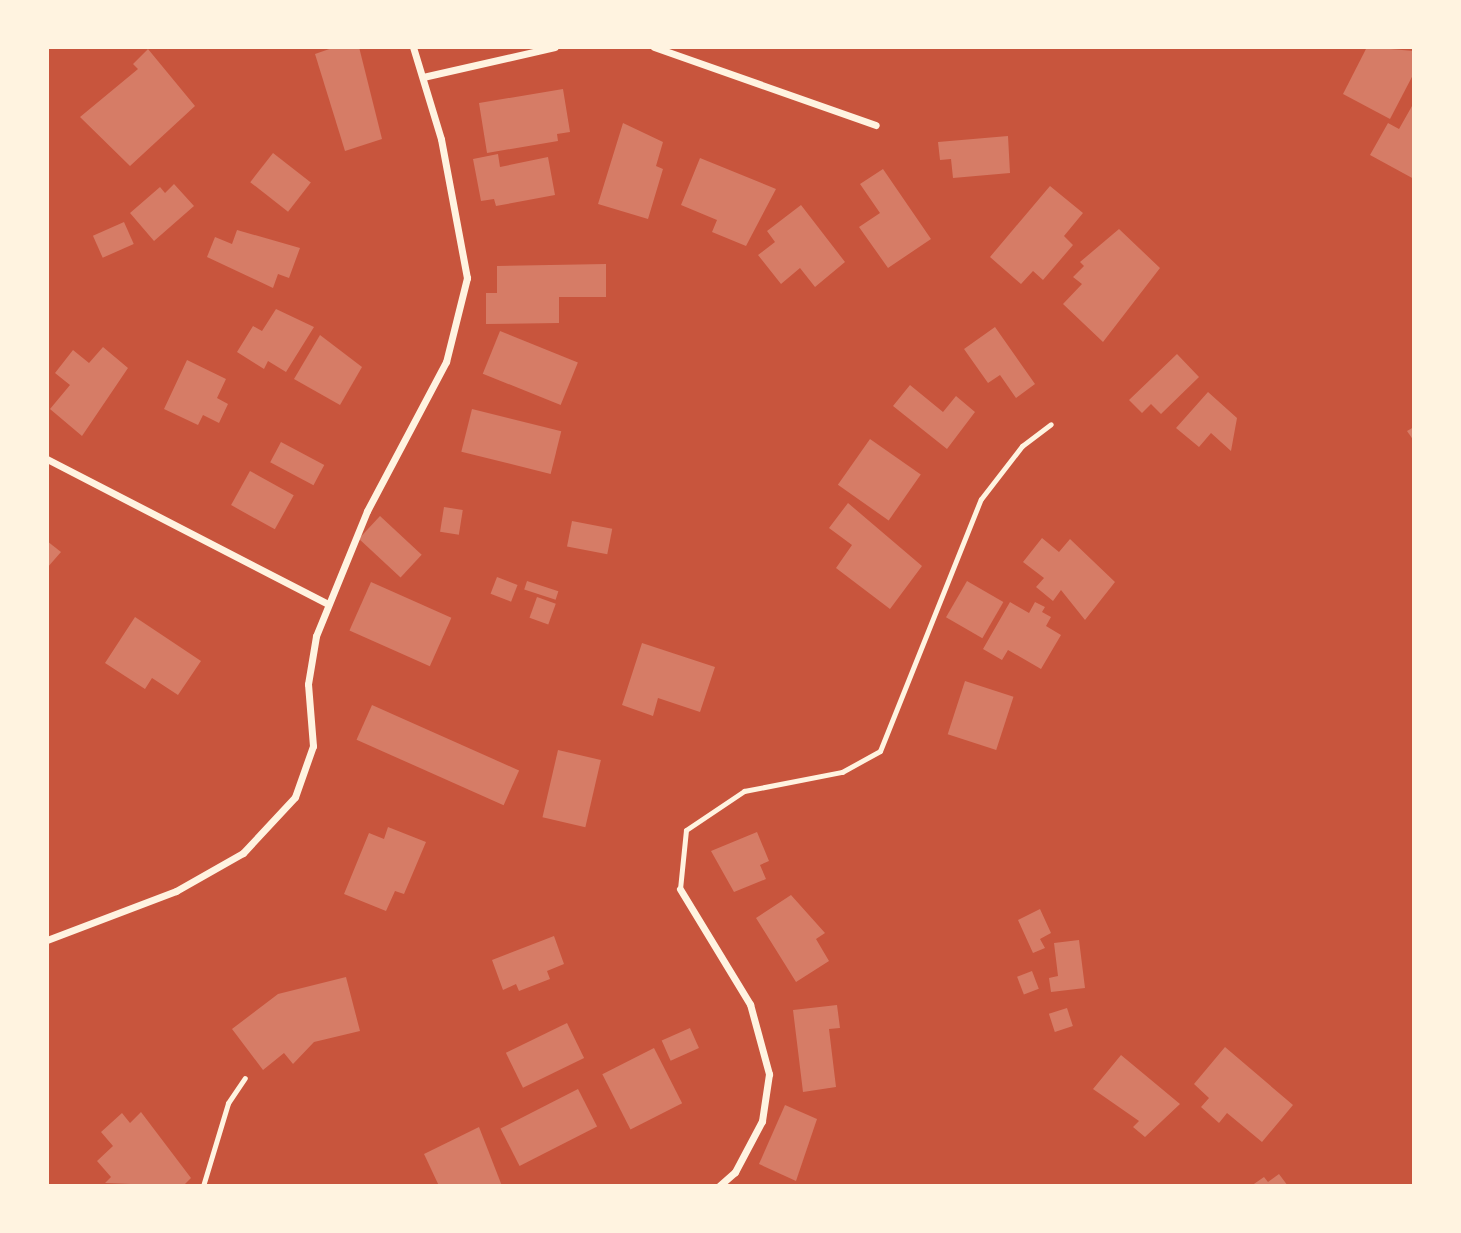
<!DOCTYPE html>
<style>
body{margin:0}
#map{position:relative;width:1461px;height:1233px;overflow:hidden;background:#c8553d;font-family:"Asap Condensed",sans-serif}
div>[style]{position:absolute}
.building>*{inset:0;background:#d67c66;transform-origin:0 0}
.service>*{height:5px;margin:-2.5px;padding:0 2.5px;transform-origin:2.5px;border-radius:2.5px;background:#fff3e0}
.minor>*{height:7px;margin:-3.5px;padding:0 3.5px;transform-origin:3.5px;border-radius:3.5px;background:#fff3e0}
span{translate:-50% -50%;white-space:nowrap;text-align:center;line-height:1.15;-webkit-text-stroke:7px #fff3e0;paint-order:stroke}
.frame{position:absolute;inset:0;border:49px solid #fff3e0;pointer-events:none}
</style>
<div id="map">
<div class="building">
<i style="clip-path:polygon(335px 47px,359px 47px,382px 139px,345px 151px,315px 54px)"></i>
<i style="clip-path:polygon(1367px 47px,1414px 51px,1414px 73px,1390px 119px,1343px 94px)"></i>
<i style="clip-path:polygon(148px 49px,195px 106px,130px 166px,80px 117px,138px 69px,133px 64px)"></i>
<i style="clip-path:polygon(563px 89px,570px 132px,557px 134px,558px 141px,487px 153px,479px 103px)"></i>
<i style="clip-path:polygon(1412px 106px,1414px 107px,1414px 179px,1370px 155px,1388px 123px,1399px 129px)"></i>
<i style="clip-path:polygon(623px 123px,663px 142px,656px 166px,663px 169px,648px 219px,598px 204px)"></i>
<i style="clip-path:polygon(1008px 136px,1010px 173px,953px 178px,951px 159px,940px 160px,938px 142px)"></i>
<i style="left:273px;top:153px;width:48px;height:37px;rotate:38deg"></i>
<i style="clip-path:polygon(498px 154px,500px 167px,548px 157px,555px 195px,496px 206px,494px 199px,481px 201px,473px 159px)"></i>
<i style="clip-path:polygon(700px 158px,776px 189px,746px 246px,712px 232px,717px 220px,681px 205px)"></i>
<i style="clip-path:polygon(883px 169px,931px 239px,888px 268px,859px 227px,880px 213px,860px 184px)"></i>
<i style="clip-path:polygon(174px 184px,194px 206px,154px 241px,130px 213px,160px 187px,165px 193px)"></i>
<i style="clip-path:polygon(1050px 186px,1083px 213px,1064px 236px,1073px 245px,1043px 280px,1033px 271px,1021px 284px,990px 257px)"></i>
<i style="clip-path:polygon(801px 205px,845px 262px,815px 287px,800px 268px,781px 284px,758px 255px,775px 242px,767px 231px)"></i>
<i style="left:124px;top:222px;width:24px;height:34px;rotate:66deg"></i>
<i style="clip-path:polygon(1119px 229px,1160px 268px,1103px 342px,1063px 304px,1082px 284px,1073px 277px,1084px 266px,1080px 262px)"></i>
<i style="clip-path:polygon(237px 230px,300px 248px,289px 278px,278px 274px,273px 288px,207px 257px,215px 237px,232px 244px)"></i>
<i style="clip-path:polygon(606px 264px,606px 297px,559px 297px,559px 323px,486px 324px,486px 293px,497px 293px,497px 266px)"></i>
<i style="clip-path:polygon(276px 309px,314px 327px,286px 372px,268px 361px,264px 369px,237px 352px,253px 326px,262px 331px)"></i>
<i style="clip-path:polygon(995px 327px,1035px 384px,1016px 398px,1000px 375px,988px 383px,964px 349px)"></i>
<i style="left:500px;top:331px;width:84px;height:46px;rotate:22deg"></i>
<i style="clip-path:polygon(320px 335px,362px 367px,340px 405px,294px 379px)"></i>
<i style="clip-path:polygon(103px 347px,128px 368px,82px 436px,50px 409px,70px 385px,55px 373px,73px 350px,89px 363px)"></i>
<i style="clip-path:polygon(1177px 354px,1199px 377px,1161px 414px,1151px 404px,1142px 413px,1129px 400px)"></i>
<i style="clip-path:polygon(187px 360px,226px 379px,217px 398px,228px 404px,219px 423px,203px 415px,198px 425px,164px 409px)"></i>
<i style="clip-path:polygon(910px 385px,943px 412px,956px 396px,975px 412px,947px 449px,893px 406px)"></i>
<i style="clip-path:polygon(1208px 392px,1237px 418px,1231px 451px,1211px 433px,1199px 447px,1176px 428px)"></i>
<i style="left:472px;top:409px;width:92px;height:44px;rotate:14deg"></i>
<i style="clip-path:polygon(1414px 427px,1414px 441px,1407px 431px)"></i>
<i style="left:870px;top:439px;width:62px;height:56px;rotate:35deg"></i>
<i style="left:281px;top:442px;width:49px;height:23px;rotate:28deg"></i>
<i style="left:250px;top:471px;width:50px;height:39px;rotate:29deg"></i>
<i style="clip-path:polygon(848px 503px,922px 566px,890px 609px,836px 568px,852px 545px,829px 528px)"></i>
<i style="left:444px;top:507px;width:19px;height:25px;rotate:9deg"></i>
<i style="left:380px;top:516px;width:57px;height:31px;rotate:43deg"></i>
<i style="left:572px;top:521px;width:41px;height:26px;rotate:11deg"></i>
<i style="clip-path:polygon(1042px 538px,1059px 552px,1070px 539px,1115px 582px,1085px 620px,1061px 590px,1053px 601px,1036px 587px,1044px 578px,1023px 562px)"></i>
<i style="clip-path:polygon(47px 541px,61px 552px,47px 568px)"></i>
<i style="left:497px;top:577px;width:22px;height:18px;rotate:21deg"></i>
<i style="left:527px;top:581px;width:33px;height:9px;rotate:18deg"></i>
<i style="left:967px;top:581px;width:42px;height:42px;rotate:30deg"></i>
<i style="left:371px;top:582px;width:88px;height:53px;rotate:24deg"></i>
<i style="left:537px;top:597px;width:20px;height:22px;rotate:20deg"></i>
<i style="clip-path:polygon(1010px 602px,1029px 613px,1035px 602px,1045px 607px,1042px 612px,1051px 617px,1046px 626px,1061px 635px,1041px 669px,1008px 650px,1002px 660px,983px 649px)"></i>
<i style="clip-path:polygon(135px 617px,201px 661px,178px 695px,152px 678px,145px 689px,105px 663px)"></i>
<i style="clip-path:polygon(642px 643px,715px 667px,700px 712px,658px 698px,653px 716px,622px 705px)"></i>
<i style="left:965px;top:681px;width:51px;height:56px;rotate:18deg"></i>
<i style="left:372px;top:705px;width:161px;height:38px;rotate:24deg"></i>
<i style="left:558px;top:750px;width:44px;height:69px;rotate:13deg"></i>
<i style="clip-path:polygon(388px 827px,426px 842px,404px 894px,395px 891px,386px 911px,344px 894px,369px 833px,384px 839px)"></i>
<i style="clip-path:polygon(757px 832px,769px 861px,760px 865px,766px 879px,734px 892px,711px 851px)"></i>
<i style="clip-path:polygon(791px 895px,825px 933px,816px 939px,829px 961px,796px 982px,756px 918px)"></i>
<i style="clip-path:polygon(1040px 909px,1051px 933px,1040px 939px,1045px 948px,1033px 953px,1018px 920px)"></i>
<i style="clip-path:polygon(554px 936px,564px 964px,547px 971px,550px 979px,519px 991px,516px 984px,503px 990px,492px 960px)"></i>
<i style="clip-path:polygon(1079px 940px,1085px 988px,1051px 992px,1049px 978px,1058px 976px,1054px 943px)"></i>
<i style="left:1032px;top:971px;width:19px;height:16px;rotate:69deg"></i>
<i style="clip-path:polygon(346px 977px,360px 1031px,314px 1042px,293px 1064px,284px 1053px,263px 1070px,232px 1029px,278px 994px)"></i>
<i style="clip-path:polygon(837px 1005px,840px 1028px,829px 1029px,836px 1087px,803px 1092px,793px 1010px)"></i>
<i style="left:1067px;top:1008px;width:19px;height:19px;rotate:72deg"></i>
<i style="left:567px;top:1023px;width:39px;height:68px;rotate:64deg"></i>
<i style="left:690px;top:1028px;width:22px;height:31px;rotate:66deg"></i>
<i style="clip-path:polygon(1225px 1047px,1293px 1105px,1262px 1142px,1227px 1113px,1219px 1123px,1201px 1107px,1209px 1098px,1194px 1084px)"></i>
<i style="left:654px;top:1048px;width:62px;height:58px;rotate:63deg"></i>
<i style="clip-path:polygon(1121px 1055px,1180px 1104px,1145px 1137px,1133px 1127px,1139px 1121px,1093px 1089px)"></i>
<i style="left:578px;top:1089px;width:42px;height:87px;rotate:63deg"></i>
<i style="clip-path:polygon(785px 1105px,817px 1119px,796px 1181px,759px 1164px)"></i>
<i style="clip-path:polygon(141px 1112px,191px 1178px,183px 1186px,105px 1183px,111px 1177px,97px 1161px,113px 1146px,101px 1132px,122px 1113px,130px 1123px)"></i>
<i style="clip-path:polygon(479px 1127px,502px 1186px,439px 1186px,424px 1154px)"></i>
<i style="clip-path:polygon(1279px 1174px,1288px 1186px,1251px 1186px,1264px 1177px,1268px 1182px)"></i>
</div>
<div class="service">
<i style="left:680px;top:889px;width:59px;rotate:-84.2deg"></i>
<i style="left:686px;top:830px;width:70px;rotate:-33.9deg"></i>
<i style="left:744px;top:791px;width:100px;rotate:-11deg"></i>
<i style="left:842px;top:772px;width:43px;rotate:-28.9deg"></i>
<i style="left:880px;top:751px;width:271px;rotate:-68.2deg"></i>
<i style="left:981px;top:499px;width:67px;rotate:-52.3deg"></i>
<i style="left:1022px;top:446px;width:36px;rotate:-37deg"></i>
<i style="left:203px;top:1186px;width:87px;rotate:-73.2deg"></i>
<i style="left:228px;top:1103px;width:30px;rotate:-56deg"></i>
</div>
<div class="minor">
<i style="left:654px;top:47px;width:235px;rotate:19.4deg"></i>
<i style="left:423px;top:77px;width:135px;rotate:-12.8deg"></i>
<i style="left:47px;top:459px;width:316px;rotate:27.3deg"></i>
<i style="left:680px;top:889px;width:135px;rotate:58.7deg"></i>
<i style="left:750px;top:1004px;width:73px;rotate:74.8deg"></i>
<i style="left:769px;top:1074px;width:48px;rotate:98.5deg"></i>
<i style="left:762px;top:1121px;width:58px;rotate:117.9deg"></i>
<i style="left:735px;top:1172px;width:21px;rotate:139deg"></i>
<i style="left:47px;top:940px;width:138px;rotate:-20.8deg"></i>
<i style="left:176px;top:891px;width:77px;rotate:-29.6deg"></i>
<i style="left:243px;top:853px;width:76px;rotate:-47.1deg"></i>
<i style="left:295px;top:797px;width:54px;rotate:-70.6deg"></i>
<i style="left:313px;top:746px;width:62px;rotate:-94.6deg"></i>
<i style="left:308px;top:684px;width:49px;rotate:-80.5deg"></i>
<i style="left:316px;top:636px;width:135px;rotate:-67.8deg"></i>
<i style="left:367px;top:511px;width:169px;rotate:-62.1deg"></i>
<i style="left:446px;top:362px;width:87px;rotate:-76deg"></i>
<i style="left:467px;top:278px;width:141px;rotate:-100.6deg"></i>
<i style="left:441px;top:139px;width:96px;rotate:-106.9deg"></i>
</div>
<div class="frame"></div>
</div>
